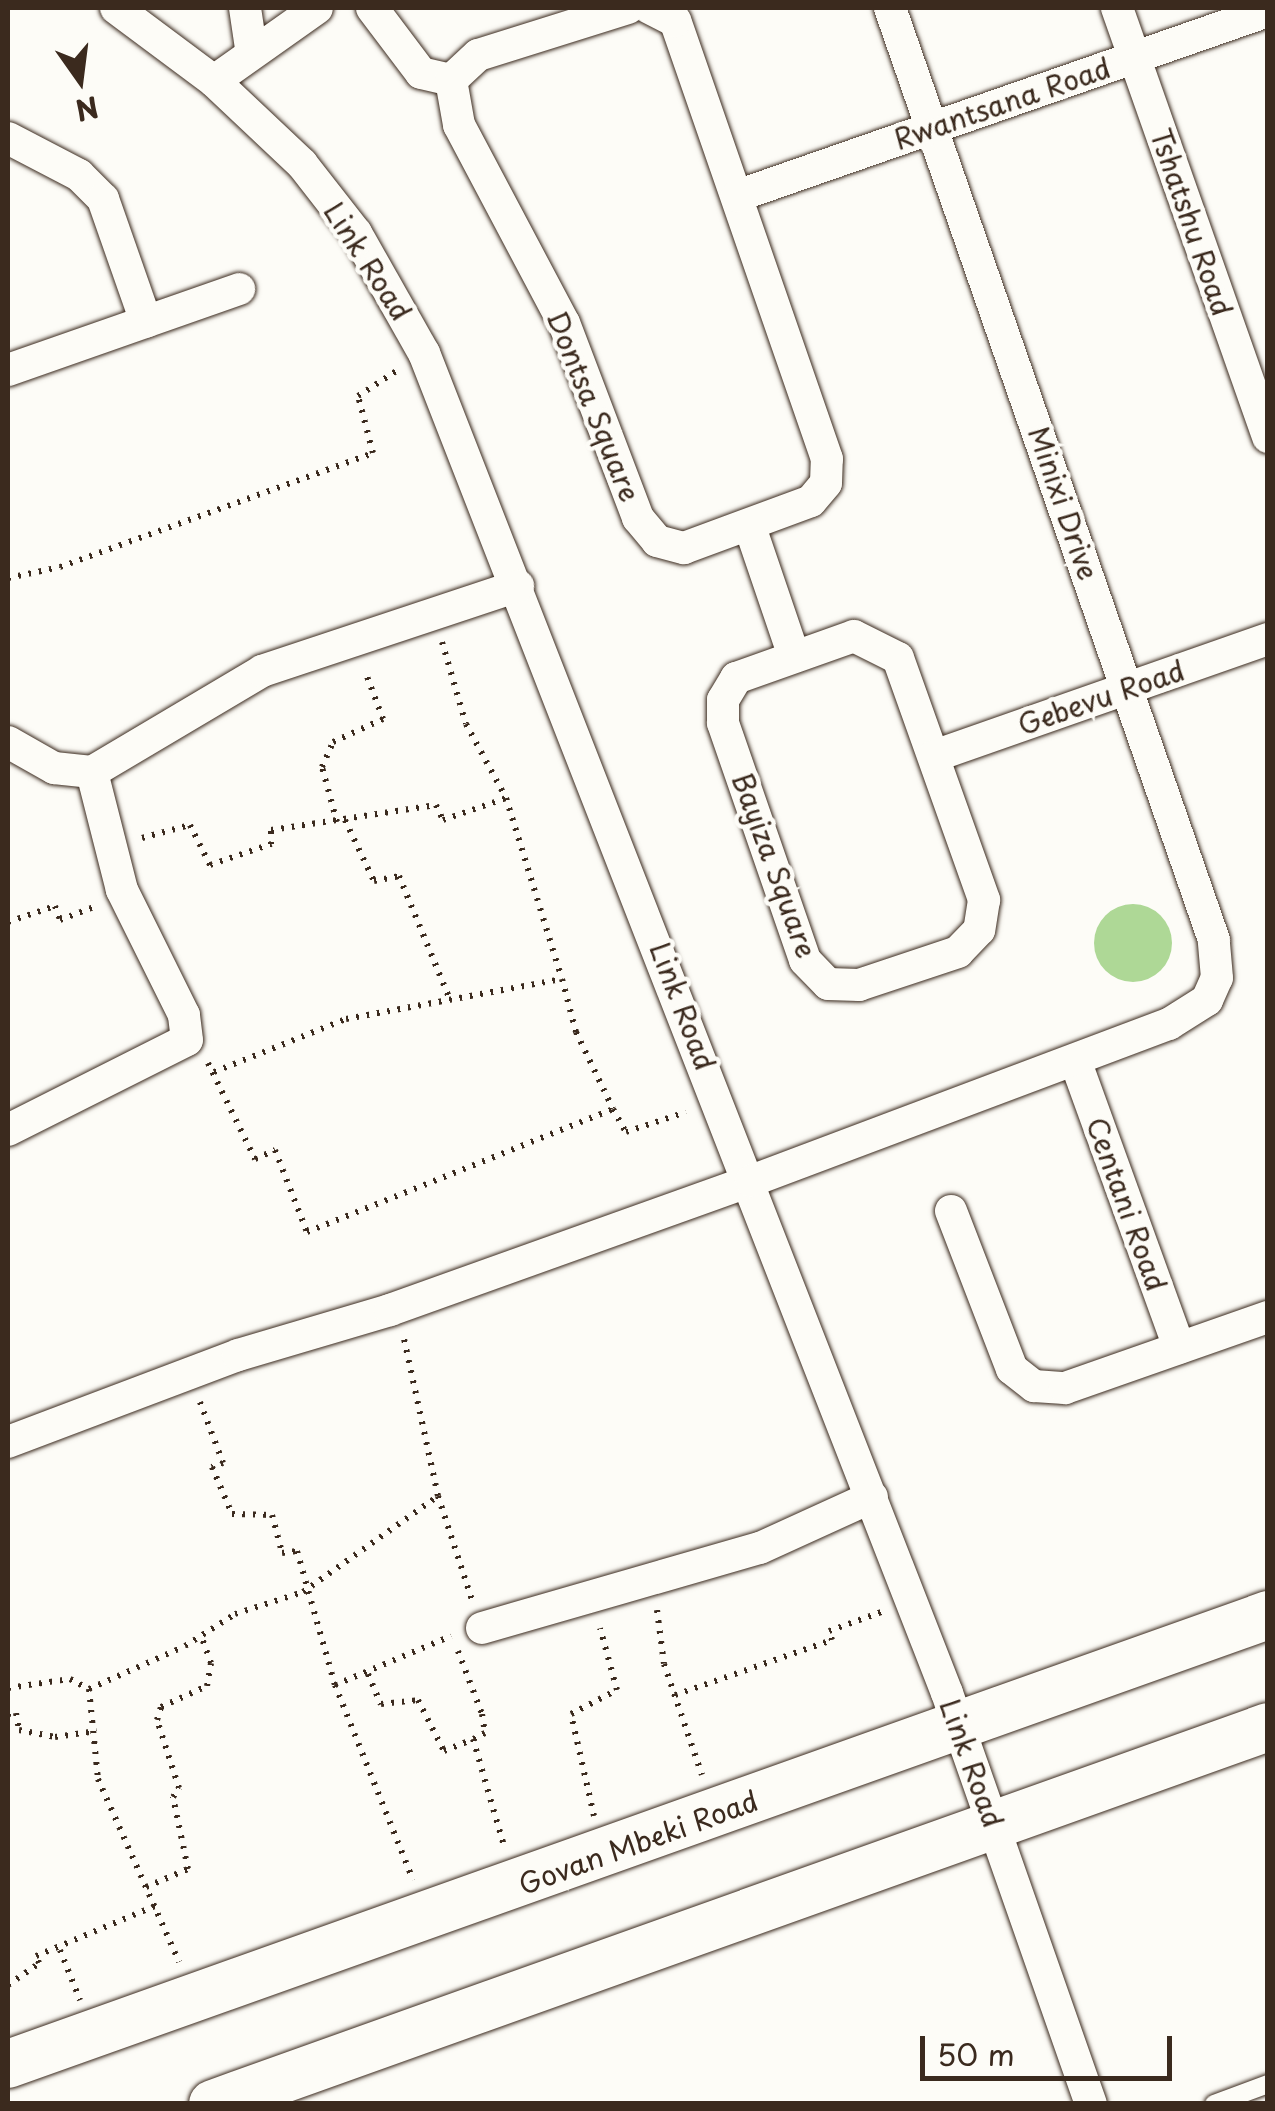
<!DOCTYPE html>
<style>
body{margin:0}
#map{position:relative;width:1275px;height:2111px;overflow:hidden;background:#fdfcf7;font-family:"Playpen Sans",sans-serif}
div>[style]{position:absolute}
.green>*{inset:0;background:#aed896}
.round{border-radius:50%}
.path>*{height:6px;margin-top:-3px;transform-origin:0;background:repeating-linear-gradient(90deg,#3b2a1e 0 2.5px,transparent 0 10.5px)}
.roads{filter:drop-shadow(0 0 2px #3b2a1e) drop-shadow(0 0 2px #3b2a1e)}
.service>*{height:18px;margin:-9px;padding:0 9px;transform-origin:9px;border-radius:9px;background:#fdfcf7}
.minor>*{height:32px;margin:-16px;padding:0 16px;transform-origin:16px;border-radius:16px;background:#fdfcf7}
.secondary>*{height:48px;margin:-24px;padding:0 24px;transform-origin:24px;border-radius:24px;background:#fdfcf7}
span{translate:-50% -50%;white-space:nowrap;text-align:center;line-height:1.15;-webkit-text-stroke:9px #fdfcf7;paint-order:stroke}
.street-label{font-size:28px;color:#3b2a1e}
.frame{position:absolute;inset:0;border:10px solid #3b2a1e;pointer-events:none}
.north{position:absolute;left:30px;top:30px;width:100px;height:100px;-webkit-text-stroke:8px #fdfcf7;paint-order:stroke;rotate:166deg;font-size:28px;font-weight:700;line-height:40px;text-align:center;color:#3b2a1e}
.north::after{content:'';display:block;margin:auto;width:35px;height:45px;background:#3b2a1e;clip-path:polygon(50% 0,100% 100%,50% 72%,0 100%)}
.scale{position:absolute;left:920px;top:2036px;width:252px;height:45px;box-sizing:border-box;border:5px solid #3b2a1e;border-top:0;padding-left:12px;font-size:30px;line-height:35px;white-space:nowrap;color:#3b2a1e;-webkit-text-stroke:8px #fdfcf7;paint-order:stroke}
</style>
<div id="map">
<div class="green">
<i class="round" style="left:1094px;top:904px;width:78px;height:78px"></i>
</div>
<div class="path">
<i style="left:8px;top:578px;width:53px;rotate:-11.9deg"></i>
<i style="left:60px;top:567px;width:333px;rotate:-20deg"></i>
<i style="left:373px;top:453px;width:59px;rotate:-104.7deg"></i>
<i style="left:358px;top:396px;width:48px;rotate:-33deg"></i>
<i style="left:442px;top:642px;width:85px;rotate:73.7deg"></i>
<i style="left:466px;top:724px;width:84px;rotate:61.6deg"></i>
<i style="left:506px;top:798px;width:189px;rotate:72.8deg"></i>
<i style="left:345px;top:820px;width:68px;rotate:64.6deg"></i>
<i style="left:374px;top:881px;width:25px;rotate:-11deg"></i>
<i style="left:399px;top:876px;width:136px;rotate:67.6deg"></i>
<i style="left:337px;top:822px;width:57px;rotate:-105.3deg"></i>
<i style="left:322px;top:767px;width:27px;rotate:-66deg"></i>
<i style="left:333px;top:742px;width:55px;rotate:-24.7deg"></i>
<i style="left:383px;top:719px;width:51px;rotate:-110.6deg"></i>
<i style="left:142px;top:838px;width:50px;rotate:-15.2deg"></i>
<i style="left:190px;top:825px;width:45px;rotate:63.4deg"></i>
<i style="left:210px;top:865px;width:65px;rotate:-19deg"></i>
<i style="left:271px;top:844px;width:14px;rotate:-90deg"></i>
<i style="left:271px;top:830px;width:167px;rotate:-8.6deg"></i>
<i style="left:436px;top:805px;width:17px;rotate:65deg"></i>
<i style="left:443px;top:820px;width:67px;rotate:-19.2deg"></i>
<i style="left:8px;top:922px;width:50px;rotate:-18.8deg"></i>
<i style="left:55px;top:906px;width:15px;rotate:70deg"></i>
<i style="left:60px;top:920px;width:39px;rotate:-21deg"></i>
<i style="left:208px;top:1063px;width:107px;rotate:63.9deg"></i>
<i style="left:255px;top:1159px;width:22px;rotate:-24deg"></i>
<i style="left:275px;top:1150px;width:88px;rotate:68.7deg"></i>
<i style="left:307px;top:1232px;width:330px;rotate:-21.9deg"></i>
<i style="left:613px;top:1109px;width:26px;rotate:61deg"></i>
<i style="left:626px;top:1132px;width:63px;rotate:-18.4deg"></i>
<i style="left:214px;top:1072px;width:142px;rotate:-21.9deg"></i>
<i style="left:346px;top:1019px;width:220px;rotate:-10.5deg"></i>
<i style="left:562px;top:979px;width:55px;rotate:75.2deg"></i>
<i style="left:576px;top:1032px;width:85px;rotate:64.3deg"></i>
<i style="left:200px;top:1402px;width:65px;rotate:69.3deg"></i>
<i style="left:223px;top:1463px;width:12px;rotate:160deg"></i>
<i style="left:212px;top:1467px;width:51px;rotate:66.9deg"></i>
<i style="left:232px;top:1514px;width:40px;rotate:1.4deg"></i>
<i style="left:272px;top:1515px;width:39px;rotate:75deg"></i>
<i style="left:282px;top:1553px;width:15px;rotate:-8deg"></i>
<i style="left:297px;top:1551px;width:139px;rotate:74.2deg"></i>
<i style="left:335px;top:1685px;width:210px;rotate:68.2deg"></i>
<i style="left:438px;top:1496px;width:109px;rotate:71.9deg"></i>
<i style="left:657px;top:1610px;width:54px;rotate:82.6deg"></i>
<i style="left:664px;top:1664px;width:117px;rotate:71.1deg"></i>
<i style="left:458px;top:1651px;width:67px;rotate:69.1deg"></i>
<i style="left:482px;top:1714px;width:19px;rotate:81deg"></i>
<i style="left:485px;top:1733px;width:13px;rotate:153deg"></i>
<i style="left:473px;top:1739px;width:111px;rotate:73.8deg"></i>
<i style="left:368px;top:1674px;width:33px;rotate:67deg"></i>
<i style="left:381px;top:1704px;width:37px;rotate:-6deg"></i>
<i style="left:418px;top:1700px;width:57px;rotate:63deg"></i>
<i style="left:444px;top:1751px;width:31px;rotate:-22deg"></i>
<i style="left:335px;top:1685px;width:126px;rotate:-22.9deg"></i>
<i style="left:8px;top:1688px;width:63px;rotate:-8.3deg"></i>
<i style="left:70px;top:1679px;width:21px;rotate:28deg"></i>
<i style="left:89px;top:1689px;width:105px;rotate:-24.1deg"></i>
<i style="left:185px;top:1646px;width:59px;rotate:-32.6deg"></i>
<i style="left:235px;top:1614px;width:71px;rotate:-17.9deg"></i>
<i style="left:303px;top:1592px;width:166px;rotate:-35.4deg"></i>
<i style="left:438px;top:1496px;width:161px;rotate:-102.2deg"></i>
<i style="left:89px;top:1689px;width:90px;rotate:84.3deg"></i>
<i style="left:98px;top:1779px;width:200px;rotate:66.1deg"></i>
<i style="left:675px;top:1695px;width:166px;rotate:-19.3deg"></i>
<i style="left:832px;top:1640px;width:9px;rotate:-108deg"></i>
<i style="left:829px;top:1631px;width:59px;rotate:-20deg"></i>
<i style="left:8px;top:1714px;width:8px;rotate:-7deg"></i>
<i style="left:16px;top:1713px;width:17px;rotate:80deg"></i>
<i style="left:19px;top:1730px;width:37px;rotate:11deg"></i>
<i style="left:55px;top:1737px;width:42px;rotate:-8.1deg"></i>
<i style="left:594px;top:1816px;width:105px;rotate:-102.7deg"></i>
<i style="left:571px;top:1714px;width:52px;rotate:-27.6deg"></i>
<i style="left:617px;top:1690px;width:64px;rotate:-105.3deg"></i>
<i style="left:146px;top:1887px;width:46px;rotate:-23.2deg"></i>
<i style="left:188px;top:1869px;width:74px;rotate:-101.8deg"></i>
<i style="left:173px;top:1797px;width:11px;rotate:-56deg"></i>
<i style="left:179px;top:1788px;width:71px;rotate:-107.9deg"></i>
<i style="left:157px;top:1720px;width:14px;rotate:-73deg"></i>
<i style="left:161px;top:1707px;width:51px;rotate:-24.5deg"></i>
<i style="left:207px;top:1686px;width:23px;rotate:-80deg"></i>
<i style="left:211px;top:1663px;width:29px;rotate:-110deg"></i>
<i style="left:60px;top:1950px;width:54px;rotate:68.2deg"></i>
<i style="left:8px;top:1985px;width:38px;rotate:-35deg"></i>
<i style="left:39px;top:1963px;width:8px;rotate:-113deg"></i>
<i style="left:36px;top:1956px;width:129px;rotate:-22.8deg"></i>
</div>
<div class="roads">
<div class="service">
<i style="left:1214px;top:2104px;width:58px;rotate:-20.3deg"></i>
</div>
<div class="minor">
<i style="left:116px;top:8px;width:122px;rotate:36.7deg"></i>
<i style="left:214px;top:81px;width:121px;rotate:43.3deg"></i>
<i style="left:302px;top:164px;width:88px;rotate:52deg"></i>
<i style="left:356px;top:233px;width:138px;rotate:60.5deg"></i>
<i style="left:424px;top:353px;width:1438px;rotate:68.68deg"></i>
<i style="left:947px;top:1693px;width:435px;rotate:70.7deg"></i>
<i style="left:245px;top:8px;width:40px;rotate:81.5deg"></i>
<i style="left:372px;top:8px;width:81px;rotate:53deg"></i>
<i style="left:421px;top:73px;width:31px;rotate:13deg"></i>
<i style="left:628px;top:8px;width:157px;rotate:162.6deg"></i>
<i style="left:478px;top:55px;width:37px;rotate:137deg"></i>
<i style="left:451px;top:80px;width:46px;rotate:79.9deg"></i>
<i style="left:459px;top:125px;width:224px;rotate:62.1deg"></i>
<i style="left:564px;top:323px;width:209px;rotate:69.2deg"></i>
<i style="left:638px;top:518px;width:30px;rotate:50deg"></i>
<i style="left:657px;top:541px;width:28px;rotate:15deg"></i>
<i style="left:684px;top:548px;width:135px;rotate:-20.3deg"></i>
<i style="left:811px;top:501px;width:23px;rotate:-50deg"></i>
<i style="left:826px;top:483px;width:24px;rotate:-88deg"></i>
<i style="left:827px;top:459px;width:464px;rotate:-109.1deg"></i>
<i style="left:675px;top:21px;width:29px;rotate:-153deg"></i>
<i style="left:1117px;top:8px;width:455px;rotate:70.6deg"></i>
<i style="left:214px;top:81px;width:126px;rotate:-35.3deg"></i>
<i style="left:8px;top:138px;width:80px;rotate:27.5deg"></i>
<i style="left:79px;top:175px;width:34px;rotate:45deg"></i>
<i style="left:103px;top:199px;width:130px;rotate:70.7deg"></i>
<i style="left:737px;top:196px;width:562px;rotate:-19.21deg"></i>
<i style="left:8px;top:370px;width:245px;rotate:-19.3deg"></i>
<i style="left:750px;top:527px;width:136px;rotate:71.2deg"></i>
<i style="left:854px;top:636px;width:49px;rotate:26.6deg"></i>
<i style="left:898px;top:658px;width:257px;rotate:70.4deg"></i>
<i style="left:984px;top:900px;width:30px;rotate:99deg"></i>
<i style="left:979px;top:930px;width:30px;rotate:134deg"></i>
<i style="left:958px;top:952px;width:104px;rotate:161.6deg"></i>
<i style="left:859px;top:985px;width:31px;rotate:-178deg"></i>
<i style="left:828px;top:984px;width:33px;rotate:-134deg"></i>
<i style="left:805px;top:960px;width:251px;rotate:-109.1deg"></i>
<i style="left:723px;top:723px;width:23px;rotate:-90deg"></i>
<i style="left:723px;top:700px;width:26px;rotate:-59deg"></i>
<i style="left:736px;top:678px;width:125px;rotate:-19.6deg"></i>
<i style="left:8px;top:742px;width:53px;rotate:29.5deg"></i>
<i style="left:54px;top:768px;width:38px;rotate:6deg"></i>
<i style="left:92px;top:772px;width:198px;rotate:-30.7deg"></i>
<i style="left:262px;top:671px;width:270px;rotate:-18.4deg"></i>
<i style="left:934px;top:756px;width:354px;rotate:-19.3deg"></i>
<i style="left:1075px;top:1060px;width:306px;rotate:70.1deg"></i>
<i style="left:8px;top:1130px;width:200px;rotate:-26.7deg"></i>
<i style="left:187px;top:1040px;width:25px;rotate:-97deg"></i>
<i style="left:184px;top:1015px;width:140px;rotate:-116.4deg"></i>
<i style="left:122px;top:890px;width:122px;rotate:-104.3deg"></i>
<i style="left:951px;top:1211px;width:169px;rotate:68.9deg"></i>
<i style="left:1012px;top:1369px;width:28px;rotate:38deg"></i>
<i style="left:1034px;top:1386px;width:31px;rotate:4deg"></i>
<i style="left:1065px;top:1388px;width:215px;rotate:-19.3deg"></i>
<i style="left:8px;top:1442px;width:246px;rotate:-20.7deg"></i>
<i style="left:238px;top:1355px;width:159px;rotate:-16.5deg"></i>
<i style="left:390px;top:1310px;width:383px;rotate:-19.7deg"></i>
<i style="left:751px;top:1181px;width:447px;rotate:-20.6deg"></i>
<i style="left:1169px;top:1024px;width:45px;rotate:-32.3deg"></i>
<i style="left:1207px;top:1000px;width:24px;rotate:-66deg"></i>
<i style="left:1217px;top:978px;width:38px;rotate:-95deg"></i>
<i style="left:1214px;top:940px;width:987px;rotate:-109.17deg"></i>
<i style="left:482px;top:1628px;width:289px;rotate:-16.1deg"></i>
<i style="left:760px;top:1548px;width:123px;rotate:-24.5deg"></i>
</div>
<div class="secondary">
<i style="left:8px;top:2064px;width:1338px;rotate:-19.61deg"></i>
<i style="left:213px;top:2104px;width:1120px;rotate:-19.66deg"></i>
</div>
</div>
<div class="street-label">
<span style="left:1002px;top:103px;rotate:-19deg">Rwantsana Road</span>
<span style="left:1192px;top:222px;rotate:71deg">Tshatshu Road</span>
<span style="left:368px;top:261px;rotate:57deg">Link Road</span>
<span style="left:594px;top:406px;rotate:68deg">Dontsa Square</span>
<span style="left:1064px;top:503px;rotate:71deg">Minixi Drive</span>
<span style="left:1101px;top:697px;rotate:-19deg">Gebevu Road</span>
<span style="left:775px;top:865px;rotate:70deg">Bayiza Square</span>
<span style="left:683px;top:1006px;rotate:69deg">Link Road</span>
<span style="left:1127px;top:1204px;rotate:70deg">Centani Road</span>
<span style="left:972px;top:1763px;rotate:70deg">Link Road</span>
<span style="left:638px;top:1842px;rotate:-20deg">Govan Mbeki Road</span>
</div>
<div class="frame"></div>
<div class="north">N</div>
<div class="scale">50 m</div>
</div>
